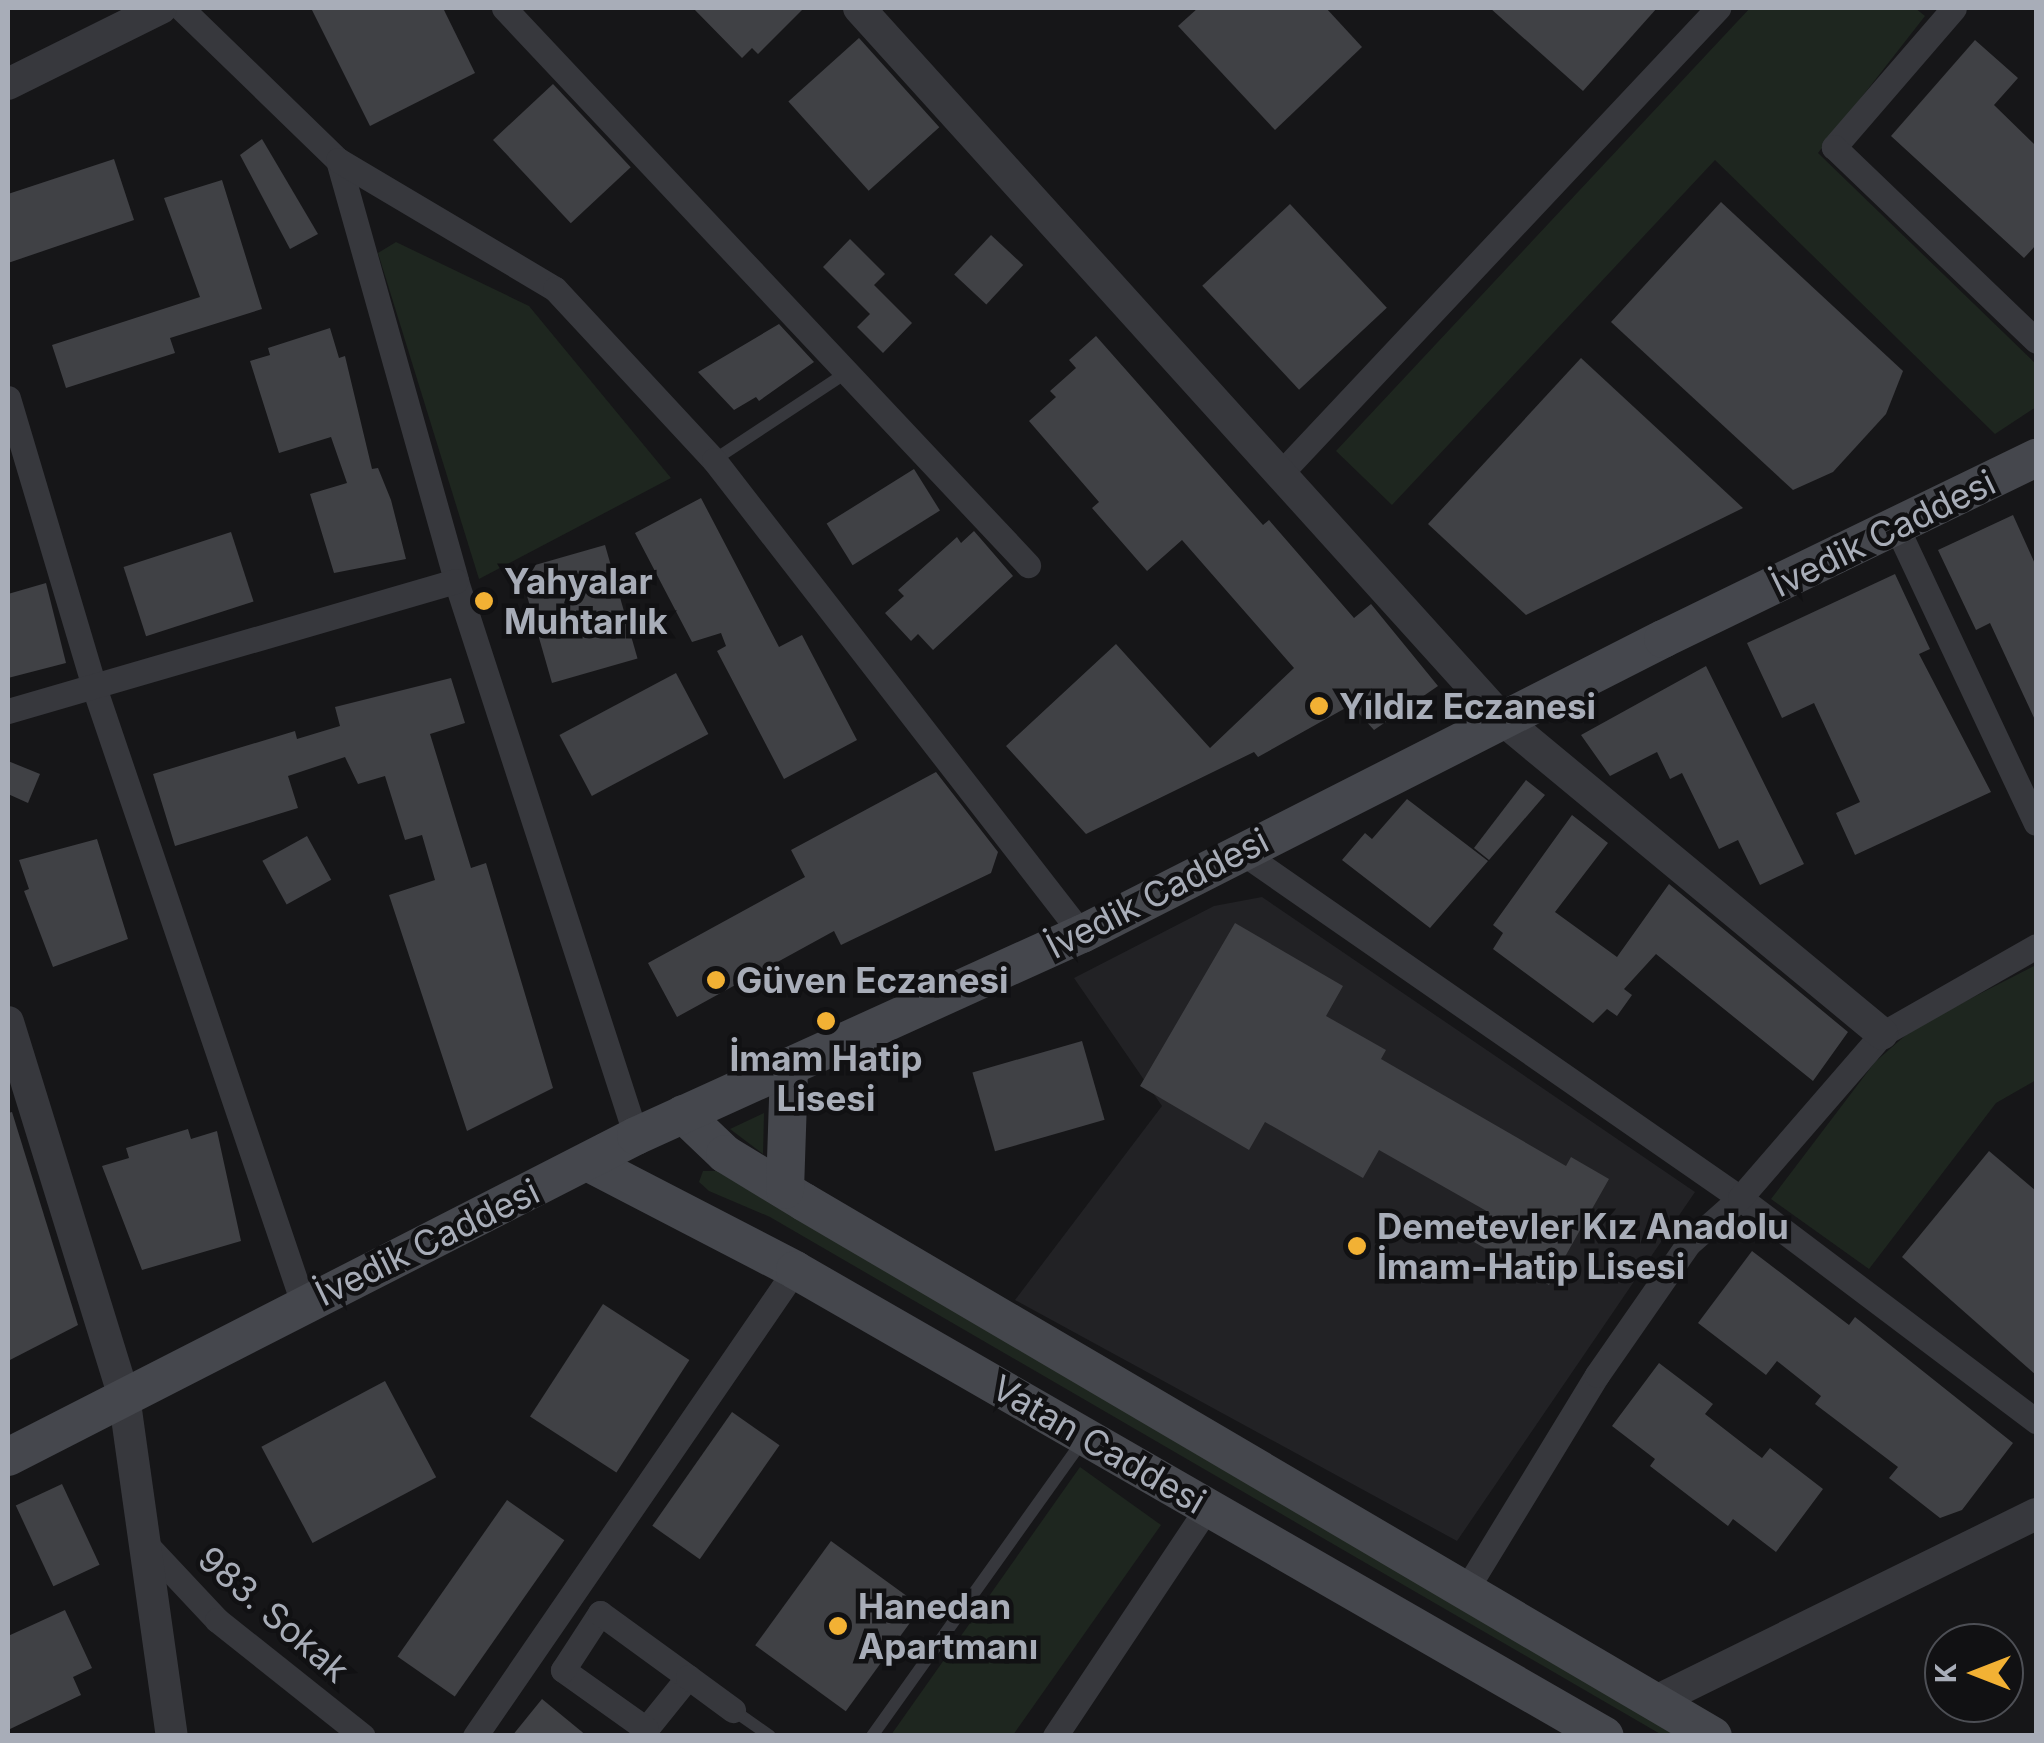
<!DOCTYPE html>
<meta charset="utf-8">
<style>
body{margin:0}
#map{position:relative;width:2044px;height:1743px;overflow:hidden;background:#161618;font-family:Inter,sans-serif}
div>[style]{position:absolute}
.built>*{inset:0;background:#222225}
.green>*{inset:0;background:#1e261f}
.building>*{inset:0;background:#404145;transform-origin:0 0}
.service>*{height:12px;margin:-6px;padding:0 6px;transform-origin:6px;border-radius:6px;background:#37383d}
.minor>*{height:25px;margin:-12.5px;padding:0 12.5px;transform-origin:12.5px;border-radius:12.5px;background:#37383d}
.tertiary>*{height:32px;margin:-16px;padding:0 16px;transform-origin:16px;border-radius:16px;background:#37383d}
.secondary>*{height:38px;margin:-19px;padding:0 19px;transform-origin:19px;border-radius:19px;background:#45474d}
.dots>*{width:28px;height:28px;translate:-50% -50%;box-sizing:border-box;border:5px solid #111113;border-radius:50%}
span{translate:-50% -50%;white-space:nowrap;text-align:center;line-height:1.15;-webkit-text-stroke:9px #111113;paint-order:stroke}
.street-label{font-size:35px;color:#a8adb8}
.poi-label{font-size:35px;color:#a8adb8;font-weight:700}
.left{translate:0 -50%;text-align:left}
.frame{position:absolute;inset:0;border:10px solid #a8adb8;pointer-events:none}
.north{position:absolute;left:1924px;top:1623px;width:100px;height:100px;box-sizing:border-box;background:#111113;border:2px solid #4d4f55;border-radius:50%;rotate:270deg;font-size:28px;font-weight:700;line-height:40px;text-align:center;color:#a8adb8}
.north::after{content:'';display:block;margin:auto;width:35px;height:45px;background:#f2b134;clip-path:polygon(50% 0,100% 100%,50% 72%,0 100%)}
</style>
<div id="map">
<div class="built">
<i style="clip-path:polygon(1262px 897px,1695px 1192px,1457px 1541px,1015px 1300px,1162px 1106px,1074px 978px,1214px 906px)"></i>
</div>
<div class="green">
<i style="clip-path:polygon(1750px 8px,1915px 8px,1925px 16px,1818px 153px,2036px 364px,2036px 407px,1995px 434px,1715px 160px,1392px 505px,1336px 451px)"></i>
<i style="clip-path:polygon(396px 242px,529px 306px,671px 478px,479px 579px,378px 253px)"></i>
<i style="clip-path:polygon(2036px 965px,2036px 1080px,1996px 1103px,1869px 1269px,1771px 1199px,1875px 1062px,1915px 1027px)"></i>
<i style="clip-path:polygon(764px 1113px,763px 1154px,730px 1129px)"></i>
<i style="clip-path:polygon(703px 1171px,717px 1171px,1680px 1735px,1662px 1735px,770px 1217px,709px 1191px,699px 1182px)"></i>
<i style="clip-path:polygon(1080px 1467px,1161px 1525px,1013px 1735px,891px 1735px)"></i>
</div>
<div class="building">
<i style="clip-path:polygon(311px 8px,443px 8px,475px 73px,370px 126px)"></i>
<i style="clip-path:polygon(693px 8px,804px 8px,758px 54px,752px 48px,742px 58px)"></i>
<i style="clip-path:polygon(1198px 8px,1326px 8px,1362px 47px,1275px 130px,1178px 26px)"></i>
<i style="clip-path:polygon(1490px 8px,1657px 8px,1583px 91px)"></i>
<i style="left:859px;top:38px;width:120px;height:95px;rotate:48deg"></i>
<i style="clip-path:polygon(1975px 40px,2018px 78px,1994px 105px,2036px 146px,2036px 245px,2024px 258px,1891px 136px)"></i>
<i style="left:553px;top:84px;width:114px;height:82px;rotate:47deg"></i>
<i style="clip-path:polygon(262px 139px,318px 234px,290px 249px,240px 155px)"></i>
<i style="clip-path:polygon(114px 159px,134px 220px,8px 263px,8px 194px)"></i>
<i style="clip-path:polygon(222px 180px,262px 309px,170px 338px,175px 353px,66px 388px,52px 345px,200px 297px,164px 198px)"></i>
<i style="clip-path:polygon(1721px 202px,1903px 371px,1886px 414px,1833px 472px,1793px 490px,1611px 322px)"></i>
<i style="left:1290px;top:204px;width:142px;height:120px;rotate:47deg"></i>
<i style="left:991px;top:235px;width:44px;height:54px;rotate:43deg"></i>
<i style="clip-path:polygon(850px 239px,885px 274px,874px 285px,912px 323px,883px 353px,857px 327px,870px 314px,823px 267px)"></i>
<i style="clip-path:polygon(779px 324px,814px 362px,759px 401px,756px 397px,734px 410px,698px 372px)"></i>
<i style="clip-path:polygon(330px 328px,339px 358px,345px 356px,372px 469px,378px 468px,391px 500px,406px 559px,334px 573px,310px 494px,347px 483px,331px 437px,279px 453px,250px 361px,270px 355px,268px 348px)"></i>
<i style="clip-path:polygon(1096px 336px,1263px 525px,1269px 520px,1354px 618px,1371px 604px,1438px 686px,1374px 730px,1351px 705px,1258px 757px,1254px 752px,1086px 834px,1006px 746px,1116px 644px,1210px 748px,1294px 668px,1182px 540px,1147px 571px,1092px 508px,1099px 502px,1029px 421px,1056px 397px,1050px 391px,1076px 368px,1069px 360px)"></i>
<i style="clip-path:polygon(1581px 358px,1743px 508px,1526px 615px,1428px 524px)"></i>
<i style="left:914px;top:469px;width:49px;height:103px;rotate:58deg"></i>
<i style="clip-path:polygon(701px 498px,779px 647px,802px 635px,857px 740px,784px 779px,717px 651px,726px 646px,721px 633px,692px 642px,635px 533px)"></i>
<i style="clip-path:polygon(2013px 515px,2036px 566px,2036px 722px,1990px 623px,1976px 630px,1938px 550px)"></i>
<i style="clip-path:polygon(974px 531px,1013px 576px,933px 650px,918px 634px,911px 641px,885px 613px,904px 596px,898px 590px,957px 537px,961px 543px)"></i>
<i style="left:231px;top:532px;width:73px;height:113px;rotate:72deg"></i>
<i style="left:605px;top:545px;width:118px;height:89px;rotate:74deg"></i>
<i style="clip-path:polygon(1895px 574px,1930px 649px,1919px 654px,1991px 792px,1855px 855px,1836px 813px,1860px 802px,1814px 703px,1782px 718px,1747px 643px)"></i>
<i style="clip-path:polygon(46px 583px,66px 663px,8px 678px,8px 594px)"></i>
<i style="clip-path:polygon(1706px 666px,1804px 864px,1760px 885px,1738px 840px,1719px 849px,1682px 773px,1670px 779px,1657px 752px,1610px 776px,1581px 735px)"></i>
<i style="left:676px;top:673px;width:69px;height:132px;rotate:62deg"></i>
<i style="clip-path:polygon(451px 678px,465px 723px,430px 734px,471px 868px,486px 863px,553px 1088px,467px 1131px,389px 895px,435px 880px,422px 835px,405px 840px,385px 776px,358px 784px,345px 757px,288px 776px,298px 808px,175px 846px,153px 774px,295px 731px,297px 739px,340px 726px,335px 707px)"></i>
<i style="clip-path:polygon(8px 761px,40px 774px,28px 803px,8px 794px)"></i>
<i style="clip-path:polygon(936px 772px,998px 852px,991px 873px,841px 945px,834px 931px,677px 1017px,648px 963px,805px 877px,791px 850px)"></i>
<i style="clip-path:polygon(1526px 780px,1545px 795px,1489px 860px,1474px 848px)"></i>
<i style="clip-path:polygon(1407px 799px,1488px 861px,1430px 928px,1342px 860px,1365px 833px,1372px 839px)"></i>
<i style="clip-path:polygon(1572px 815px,1608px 843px,1555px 912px,1617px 957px,1669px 884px,1848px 1032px,1813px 1081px,1656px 954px,1624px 989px,1632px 995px,1617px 1016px,1607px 1009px,1593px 1023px,1493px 949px,1503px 933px,1493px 925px)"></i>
<i style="left:307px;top:836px;width:50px;height:51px;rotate:61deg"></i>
<i style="clip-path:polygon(97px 839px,128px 939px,53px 967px,24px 891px,29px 889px,19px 860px)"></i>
<i style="clip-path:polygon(1235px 923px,1343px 986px,1326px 1016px,1386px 1050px,1381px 1059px,1566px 1166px,1571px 1157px,1609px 1179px,1549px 1285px,1474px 1242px,1490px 1213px,1379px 1150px,1363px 1178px,1265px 1122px,1249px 1150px,1140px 1086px)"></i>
<i style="left:1082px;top:1041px;width:82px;height:114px;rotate:74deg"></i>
<i style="clip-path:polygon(12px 1112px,78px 1325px,8px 1361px,8px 1113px)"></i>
<i style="clip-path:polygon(188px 1129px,191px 1139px,217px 1131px,241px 1241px,142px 1270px,102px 1166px,129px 1158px,126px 1148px)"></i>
<i style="clip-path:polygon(1989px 1151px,2036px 1191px,2036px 1375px,1902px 1257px)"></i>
<i style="clip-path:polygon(1752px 1251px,1849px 1325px,1855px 1317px,2013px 1443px,1962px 1510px,1940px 1518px,1889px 1478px,1898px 1467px,1815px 1404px,1821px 1396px,1777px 1361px,1766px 1375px,1698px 1323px)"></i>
<i style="left:603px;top:1304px;width:103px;height:134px;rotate:33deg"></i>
<i style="clip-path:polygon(1659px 1363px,1713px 1404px,1705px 1414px,1750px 1449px,1762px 1458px,1770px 1448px,1823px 1489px,1776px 1552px,1733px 1519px,1728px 1526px,1650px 1466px,1655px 1459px,1612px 1426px)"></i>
<i style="left:385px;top:1381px;width:109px;height:140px;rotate:62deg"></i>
<i style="left:732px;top:1412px;width:58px;height:139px;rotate:35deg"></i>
<i style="left:62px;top:1484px;width:89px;height:51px;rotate:65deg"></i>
<i style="left:507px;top:1500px;width:70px;height:191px;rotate:35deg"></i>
<i style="left:831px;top:1541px;width:112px;height:129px;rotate:36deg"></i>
<i style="clip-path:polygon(65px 1610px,92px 1668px,73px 1677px,81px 1695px,8px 1730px,8px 1636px)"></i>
<i style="clip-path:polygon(542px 1699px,587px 1736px,512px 1736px)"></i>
</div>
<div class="service">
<i style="left:714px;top:460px;width:158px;rotate:-33.4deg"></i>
<i style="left:733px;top:1710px;width:45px;rotate:35.1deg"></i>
<i style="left:872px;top:1736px;width:364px;rotate:-54.5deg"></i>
</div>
<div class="minor">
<i style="left:181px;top:8px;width:219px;rotate:44.1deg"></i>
<i style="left:338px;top:160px;width:437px;rotate:74.3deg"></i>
<i style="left:456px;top:581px;width:583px;rotate:72.03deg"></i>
<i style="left:504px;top:8px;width:765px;rotate:46.75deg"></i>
<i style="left:1954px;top:8px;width:184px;rotate:130.8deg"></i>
<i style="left:1834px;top:147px;width:280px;rotate:43.8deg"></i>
<i style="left:338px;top:160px;width:252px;rotate:30.7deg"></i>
<i style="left:555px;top:289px;width:233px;rotate:47.1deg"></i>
<i style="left:714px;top:460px;width:600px;rotate:52.18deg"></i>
<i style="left:8px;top:398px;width:305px;rotate:73.4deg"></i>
<i style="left:95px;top:690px;width:647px;rotate:71.26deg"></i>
<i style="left:1280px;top:474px;width:640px;rotate:-46.77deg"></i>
<i style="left:1896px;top:526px;width:328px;rotate:64.8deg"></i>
<i style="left:8px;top:711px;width:466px;rotate:-16.2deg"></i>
<i style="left:1240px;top:851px;width:609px;rotate:34.76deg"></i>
<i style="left:1740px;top:1198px;width:371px;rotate:37deg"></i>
<i style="left:142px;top:1540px;width:110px;rotate:46.8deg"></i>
<i style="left:217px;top:1620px;width:186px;rotate:38.5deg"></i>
<i style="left:1467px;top:1588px;width:250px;rotate:-58.6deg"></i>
<i style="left:1597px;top:1375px;width:160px;rotate:-55.2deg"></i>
<i style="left:1688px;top:1244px;width:69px;rotate:-41.5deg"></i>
<i style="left:1740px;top:1198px;width:217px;rotate:-49.1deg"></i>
<i style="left:1882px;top:1034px;width:177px;rotate:-29.7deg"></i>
<i style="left:688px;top:1677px;width:67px;rotate:128.9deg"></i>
<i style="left:646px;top:1729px;width:102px;rotate:-144.6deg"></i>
<i style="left:563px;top:1670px;width:68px;rotate:-57deg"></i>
<i style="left:600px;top:1613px;width:109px;rotate:36deg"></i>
<i style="left:688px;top:1677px;width:56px;rotate:36.3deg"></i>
<i style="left:475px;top:1736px;width:565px;rotate:-55.52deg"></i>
<i style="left:1055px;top:1736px;width:275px;rotate:-56.3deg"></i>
</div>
<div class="tertiary">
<i style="left:859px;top:8px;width:960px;rotate:47.87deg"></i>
<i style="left:1503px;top:720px;width:492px;rotate:39.6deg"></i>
<i style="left:8px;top:84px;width:171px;rotate:-26.4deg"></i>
<i style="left:8px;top:1022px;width:392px;rotate:72.8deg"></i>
<i style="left:124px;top:1396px;width:343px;rotate:82deg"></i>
<i style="left:1658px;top:1700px;width:421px;rotate:-26.2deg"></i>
</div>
<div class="secondary">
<i style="left:683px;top:1114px;width:58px;rotate:43.6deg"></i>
<i style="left:725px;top:1154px;width:92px;rotate:31.3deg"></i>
<i style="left:804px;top:1202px;width:1054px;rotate:30.43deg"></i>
<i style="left:587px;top:1162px;width:234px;rotate:27.4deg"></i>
<i style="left:795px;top:1270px;width:934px;rotate:29.91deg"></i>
<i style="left:785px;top:1190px;width:121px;rotate:-88.1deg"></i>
<i style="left:8px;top:1457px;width:705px;rotate:-27.07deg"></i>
<i style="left:636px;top:1136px;width:490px;rotate:-24.4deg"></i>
<i style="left:1082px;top:934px;width:652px;rotate:-26.92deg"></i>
<i style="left:1663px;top:639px;width:415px;rotate:-25.9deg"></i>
</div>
<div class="dots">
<i style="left:484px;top:601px;background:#f2b134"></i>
<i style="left:1319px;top:706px;background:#f2b134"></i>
<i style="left:716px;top:980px;background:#f2b134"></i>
<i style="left:826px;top:1021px;background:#f2b134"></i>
<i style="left:1357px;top:1246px;background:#f2b134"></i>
<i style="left:838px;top:1626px;background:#f2b134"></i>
</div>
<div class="street-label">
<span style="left:1883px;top:533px;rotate:-26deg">İvedik Caddesi</span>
<span style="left:1157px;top:893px;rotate:-27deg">İvedik Caddesi</span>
<span style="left:427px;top:1242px;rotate:-26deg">İvedik Caddesi</span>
<span style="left:1099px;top:1444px;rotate:30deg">Vatan Caddesi</span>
<span style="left:274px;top:1614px;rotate:41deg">983. Sokak</span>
</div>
<div class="poi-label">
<span class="left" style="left:504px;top:601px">Yahyalar<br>Muhtarlık</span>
<span class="left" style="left:1339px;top:706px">Yıldız Eczanesi</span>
<span class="left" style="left:736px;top:980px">Güven Eczanesi</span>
<span style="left:826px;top:1078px">İmam Hatip<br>Lisesi</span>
<span class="left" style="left:1377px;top:1246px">Demetevler Kız Anadolu<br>İmam-Hatip Lisesi</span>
<span class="left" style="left:858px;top:1626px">Hanedan<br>Apartmanı</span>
</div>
<div class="frame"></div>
<div class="north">K</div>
</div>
